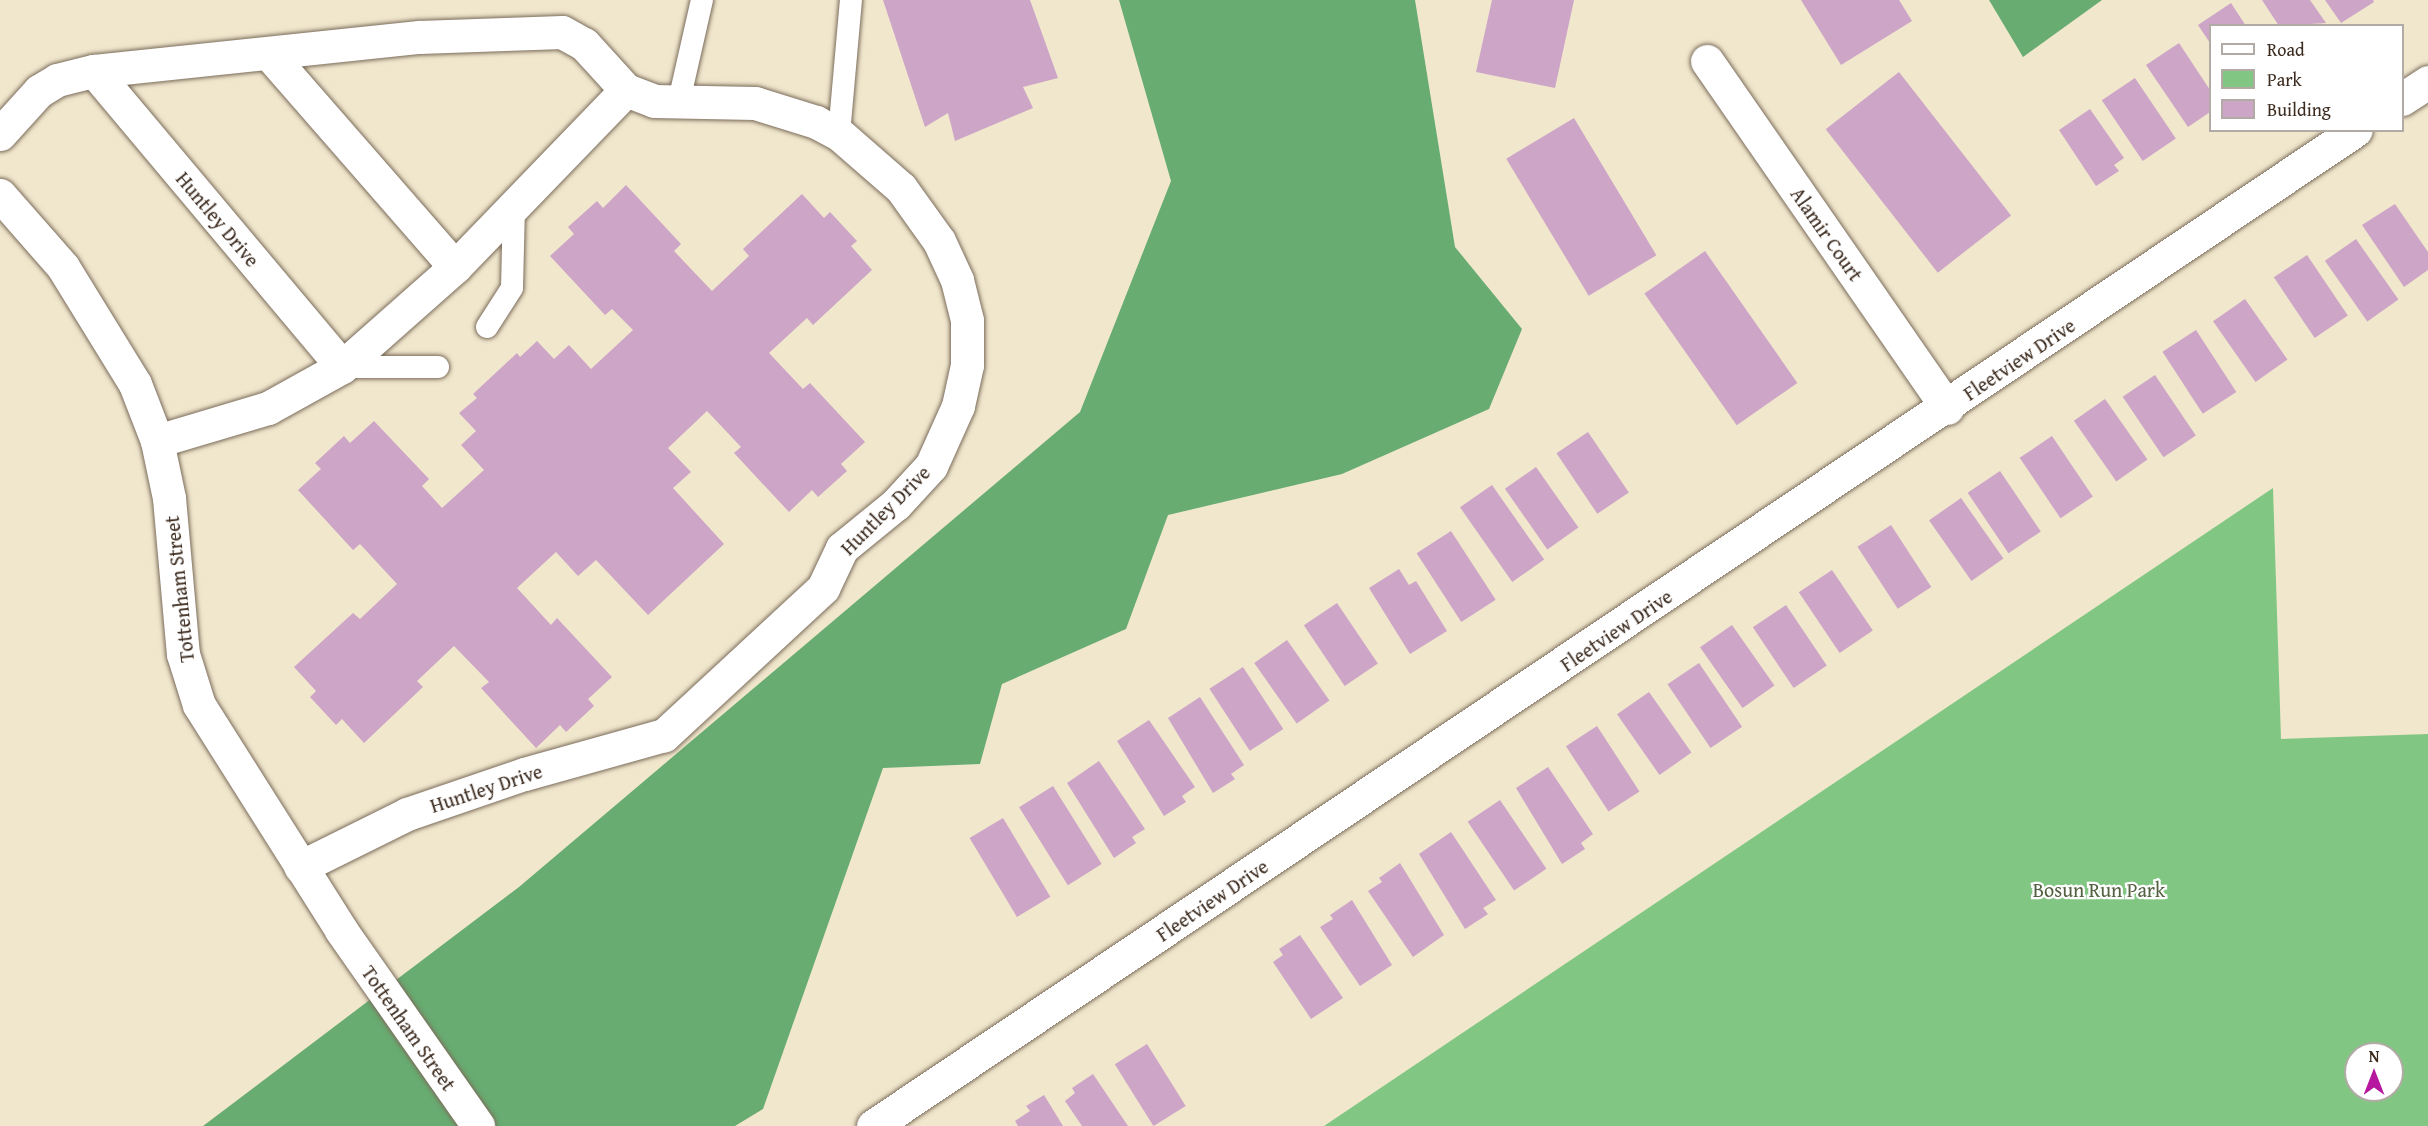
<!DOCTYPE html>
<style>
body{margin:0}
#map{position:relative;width:2428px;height:1126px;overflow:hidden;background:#f1e7cd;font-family:"Gentium Book Plus",serif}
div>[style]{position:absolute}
.green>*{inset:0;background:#81c783}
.forest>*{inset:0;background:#68ac71}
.building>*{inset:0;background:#cda5c7;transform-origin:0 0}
.roads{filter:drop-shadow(0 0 2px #7b6c5b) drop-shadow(0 0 2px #7b6c5b)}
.lane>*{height:22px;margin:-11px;padding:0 11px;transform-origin:11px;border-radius:11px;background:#fff}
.street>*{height:33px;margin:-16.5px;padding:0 16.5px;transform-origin:16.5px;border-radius:16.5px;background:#fff}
span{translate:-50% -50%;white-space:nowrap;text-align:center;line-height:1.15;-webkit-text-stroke:4.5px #fff;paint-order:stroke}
.street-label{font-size:20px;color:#3b2a1e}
.park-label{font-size:20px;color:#546141}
.legend{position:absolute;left:2209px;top:24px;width:195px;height:108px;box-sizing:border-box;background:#fff;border:2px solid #b1aaa5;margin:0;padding:8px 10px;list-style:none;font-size:18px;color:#3b2a1e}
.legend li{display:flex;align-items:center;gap:12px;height:30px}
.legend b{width:30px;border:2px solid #b1aaa5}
.north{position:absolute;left:2344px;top:1042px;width:60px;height:60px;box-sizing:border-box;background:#fff;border:2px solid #b1aaa5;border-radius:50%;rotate:0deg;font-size:16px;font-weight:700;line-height:24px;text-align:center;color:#3b2a1e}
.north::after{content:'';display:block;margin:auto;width:21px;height:27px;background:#b5179e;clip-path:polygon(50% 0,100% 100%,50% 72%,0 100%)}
</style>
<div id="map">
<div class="green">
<i style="clip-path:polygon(evenodd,2273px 488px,2281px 739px,2428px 734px,2428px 1126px,1324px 1126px,2273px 488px,2356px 1054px,2392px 1054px,2392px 1090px,2356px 1090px,2356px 1054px)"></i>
</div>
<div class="forest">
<i style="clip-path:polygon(1119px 0,1415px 0,1455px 247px,1522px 329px,1489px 409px,1342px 474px,1168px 515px,1126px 629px,1002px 684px,980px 764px,883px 768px,763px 1109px,735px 1126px,203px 1126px,519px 887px,1080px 412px,1171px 181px)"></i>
<i style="clip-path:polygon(1989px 0,2102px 0,2023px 57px)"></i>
</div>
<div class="building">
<i style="clip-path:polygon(883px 0,1030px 0,1058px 78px,1023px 87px,1033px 108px,955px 141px,948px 113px,925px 127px)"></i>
<i style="clip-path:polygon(1492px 0,1574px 0,1555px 88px,1476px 72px)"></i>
<i style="clip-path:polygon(1801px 0,1899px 0,1912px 21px,1841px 65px)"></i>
<i style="clip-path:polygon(2262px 0,2310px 0,2326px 23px,2279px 26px)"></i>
<i style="clip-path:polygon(2325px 0,2373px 0,2374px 2px,2341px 23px)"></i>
<i style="clip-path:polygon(2231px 3px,2246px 26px,2210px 26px,2210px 43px,2198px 25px)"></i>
<i style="clip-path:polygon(2179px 43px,2210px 90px,2210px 112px,2188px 127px,2146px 65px)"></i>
<i style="left:1899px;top:72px;width:182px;height:93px;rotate:52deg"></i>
<i style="left:2135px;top:78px;width:73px;height:40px;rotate:56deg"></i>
<i style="clip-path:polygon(2090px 109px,2124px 158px,2114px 165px,2119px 171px,2096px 186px,2059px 130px)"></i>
<i style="left:1574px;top:118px;width:160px;height:79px;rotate:59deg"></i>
<i style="clip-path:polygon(626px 185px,681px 244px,674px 251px,712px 291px,749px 256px,743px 249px,802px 194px,824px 218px,830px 212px,857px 241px,851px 246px,872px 270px,813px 325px,807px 318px,769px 353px,803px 389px,810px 383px,865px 442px,841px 464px,847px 471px,818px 497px,812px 490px,789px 512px,734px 453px,741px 447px,707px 411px,668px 448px,691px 472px,673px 488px,724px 544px,648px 615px,596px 560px,578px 576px,556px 552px,517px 588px,551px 625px,557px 618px,612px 677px,588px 699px,594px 706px,566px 732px,560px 725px,536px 748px,481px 688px,489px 682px,454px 646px,417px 681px,423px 687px,364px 743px,342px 719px,336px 725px,310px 697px,316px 691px,294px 667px,353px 613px,360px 619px,397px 584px,360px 544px,353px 550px,298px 490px,321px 469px,315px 463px,344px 436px,350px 443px,374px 421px,429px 479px,422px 486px,442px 508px,484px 470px,461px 445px,476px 431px,459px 413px,477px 398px,473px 394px,517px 353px,520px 357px,537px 341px,554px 359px,569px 345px,591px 369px,633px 330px,612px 309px,605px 315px,550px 256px,574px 234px,568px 227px,597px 201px,603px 208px)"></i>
<i style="clip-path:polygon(2395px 204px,2428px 252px,2428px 270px,2404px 287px,2362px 225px)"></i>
<i style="left:2356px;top:239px;width:74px;height:38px;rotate:55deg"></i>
<i style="left:1705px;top:251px;width:161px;height:74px;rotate:55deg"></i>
<i style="left:2307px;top:255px;width:73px;height:40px;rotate:56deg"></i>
<i style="left:2245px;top:299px;width:74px;height:39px;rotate:55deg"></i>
<i style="left:2196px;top:330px;width:74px;height:40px;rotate:57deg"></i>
<i style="left:2155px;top:375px;width:73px;height:39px;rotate:56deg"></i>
<i style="left:2105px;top:399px;width:74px;height:38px;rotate:55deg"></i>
<i style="left:1588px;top:432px;width:73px;height:38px;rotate:56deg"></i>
<i style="left:2052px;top:436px;width:73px;height:39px;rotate:56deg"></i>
<i style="left:1536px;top:467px;width:74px;height:38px;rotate:55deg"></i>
<i style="left:2000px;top:471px;width:73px;height:39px;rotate:56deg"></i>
<i style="left:1492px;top:485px;width:91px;height:39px;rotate:55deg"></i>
<i style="left:1961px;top:498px;width:74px;height:39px;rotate:55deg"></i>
<i style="left:1891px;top:525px;width:74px;height:40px;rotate:57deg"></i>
<i style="left:1451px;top:531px;width:82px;height:41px;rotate:57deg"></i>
<i style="clip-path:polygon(1399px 569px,1409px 585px,1416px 581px,1447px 631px,1410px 654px,1369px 588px)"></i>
<i style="left:1832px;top:570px;width:73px;height:40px;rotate:56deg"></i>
<i style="left:1337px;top:603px;width:73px;height:40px;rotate:56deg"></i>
<i style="left:1786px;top:605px;width:73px;height:40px;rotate:56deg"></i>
<i style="left:1732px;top:625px;width:74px;height:39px;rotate:55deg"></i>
<i style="left:1287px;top:640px;width:74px;height:40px;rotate:55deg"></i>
<i style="left:1699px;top:663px;width:77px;height:38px;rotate:56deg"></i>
<i style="left:1243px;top:667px;width:74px;height:40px;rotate:57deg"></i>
<i style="left:1649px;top:692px;width:74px;height:39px;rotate:55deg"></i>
<i style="clip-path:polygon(1200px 697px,1244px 765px,1231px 774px,1235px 779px,1213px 793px,1168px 718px)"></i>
<i style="clip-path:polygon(1149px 720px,1195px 787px,1182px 796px,1186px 802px,1164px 816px,1117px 741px)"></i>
<i style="left:1597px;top:726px;width:78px;height:37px;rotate:57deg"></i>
<i style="clip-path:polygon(1099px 761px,1145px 829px,1132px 837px,1136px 843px,1114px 858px,1067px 783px)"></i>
<i style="clip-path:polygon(1548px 767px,1593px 834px,1581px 843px,1585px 849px,1562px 864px,1516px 788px)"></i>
<i style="left:1053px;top:786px;width:92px;height:40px;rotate:58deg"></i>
<i style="left:1500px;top:800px;width:83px;height:39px;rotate:56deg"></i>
<i style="left:1003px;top:818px;width:92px;height:39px;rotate:59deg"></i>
<i style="clip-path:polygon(1451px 832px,1496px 900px,1483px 908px,1488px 914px,1465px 929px,1419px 854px)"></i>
<i style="clip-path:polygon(1400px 863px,1444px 935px,1413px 957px,1368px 891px,1382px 882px,1379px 878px)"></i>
<i style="clip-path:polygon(1352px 900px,1392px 965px,1360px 986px,1320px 927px,1333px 919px,1330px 915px)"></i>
<i style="clip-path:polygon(1300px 935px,1343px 998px,1311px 1019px,1273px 962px,1283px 955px,1279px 949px)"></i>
<i style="left:1147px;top:1044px;width:73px;height:38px;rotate:58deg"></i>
<i style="clip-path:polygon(1093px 1074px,1128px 1126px,1082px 1126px,1065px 1101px,1075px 1093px,1072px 1088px)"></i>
<i style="clip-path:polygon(1044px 1095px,1063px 1126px,1018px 1126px,1015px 1121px,1030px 1111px,1026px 1106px)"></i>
</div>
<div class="roads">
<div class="lane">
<i style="left:679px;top:101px;width:104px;rotate:-77.2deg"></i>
<i style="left:839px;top:134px;width:135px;rotate:-84.9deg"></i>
<i style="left:487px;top:327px;width:46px;rotate:-57.3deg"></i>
<i style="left:512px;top:288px;width:82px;rotate:-88.6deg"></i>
<i style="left:342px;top:367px;width:96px"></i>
</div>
<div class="street">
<i style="left:270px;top:55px;width:281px;rotate:48.9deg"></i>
<i style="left:1707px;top:61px;width:422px;rotate:55.3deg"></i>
<i style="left:94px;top:71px;width:386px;rotate:50deg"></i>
<i style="left:2402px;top:99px;width:31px;rotate:-33deg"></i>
<i style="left:0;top:134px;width:58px;rotate:-47.8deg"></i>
<i style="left:39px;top:91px;width:21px;rotate:-31deg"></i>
<i style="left:57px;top:80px;width:38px;rotate:-14deg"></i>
<i style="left:94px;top:71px;width:327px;rotate:-6deg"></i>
<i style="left:419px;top:37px;width:143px;rotate:-2deg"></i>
<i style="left:562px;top:32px;width:25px;rotate:29deg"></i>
<i style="left:584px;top:44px;width:62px;rotate:47.6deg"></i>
<i style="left:626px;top:90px;width:30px;rotate:21deg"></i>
<i style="left:654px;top:101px;width:101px;rotate:1.1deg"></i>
<i style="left:755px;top:103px;width:64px;rotate:17.3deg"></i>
<i style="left:816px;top:122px;width:26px;rotate:28deg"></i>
<i style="left:839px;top:134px;width:82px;rotate:41.1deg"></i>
<i style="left:901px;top:188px;width:65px;rotate:54.4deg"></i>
<i style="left:939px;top:241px;width:43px;rotate:65.2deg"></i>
<i style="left:957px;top:280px;width:41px;rotate:76deg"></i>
<i style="left:967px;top:320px;width:45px;rotate:90deg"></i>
<i style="left:967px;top:365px;width:42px;rotate:102.4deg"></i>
<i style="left:958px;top:406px;width:66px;rotate:114.2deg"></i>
<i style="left:931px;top:466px;width:52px;rotate:132.6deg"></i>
<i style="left:896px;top:504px;width:70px;rotate:140.8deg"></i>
<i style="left:842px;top:548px;width:44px;rotate:115.4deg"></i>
<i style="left:823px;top:588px;width:217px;rotate:137.2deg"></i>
<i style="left:664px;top:735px;width:145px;rotate:164.4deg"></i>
<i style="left:524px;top:774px;width:124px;rotate:161.1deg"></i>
<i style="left:407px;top:814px;width:119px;rotate:153.6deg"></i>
<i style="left:0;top:195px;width:96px;rotate:48.8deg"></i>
<i style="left:63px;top:267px;width:137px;rotate:58.4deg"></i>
<i style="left:135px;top:384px;width:61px;rotate:68.9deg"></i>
<i style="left:157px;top:441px;width:58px;rotate:78.1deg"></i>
<i style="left:169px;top:498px;width:157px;rotate:84.9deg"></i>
<i style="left:183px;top:654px;width:53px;rotate:72.6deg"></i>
<i style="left:199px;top:705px;width:266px;rotate:57.7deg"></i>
<i style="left:341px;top:930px;width:239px;rotate:55deg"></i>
<i style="left:157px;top:441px;width:116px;rotate:-16.6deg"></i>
<i style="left:268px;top:408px;width:85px;rotate:-29deg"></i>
<i style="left:342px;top:367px;width:151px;rotate:-41.5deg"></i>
<i style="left:455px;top:267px;width:246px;rotate:-46deg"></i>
<i style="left:873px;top:1126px;width:1786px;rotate:-33.89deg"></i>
</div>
</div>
<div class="street-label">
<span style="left:218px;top:219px;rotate:50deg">Huntley Drive</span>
<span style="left:1827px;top:234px;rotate:55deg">Alamir Court</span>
<span style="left:2019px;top:359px;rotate:-34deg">Fleetview Drive</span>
<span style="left:885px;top:510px;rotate:-45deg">Huntley Drive</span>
<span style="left:179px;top:589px;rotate:-96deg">Tottenham Street</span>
<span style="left:1616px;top:630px;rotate:-34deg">Fleetview Drive</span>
<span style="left:486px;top:788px;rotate:-18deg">Huntley Drive</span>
<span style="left:1212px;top:900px;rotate:-34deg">Fleetview Drive</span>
<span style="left:409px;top:1028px;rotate:55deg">Tottenham Street</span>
</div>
<div class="park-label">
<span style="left:2099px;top:889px">Bosun Run Park</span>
</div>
<ul class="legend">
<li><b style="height:8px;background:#fff"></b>Road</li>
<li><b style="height:16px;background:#81c783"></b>Park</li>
<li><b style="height:16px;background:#cda5c7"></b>Building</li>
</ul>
<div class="north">N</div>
</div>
